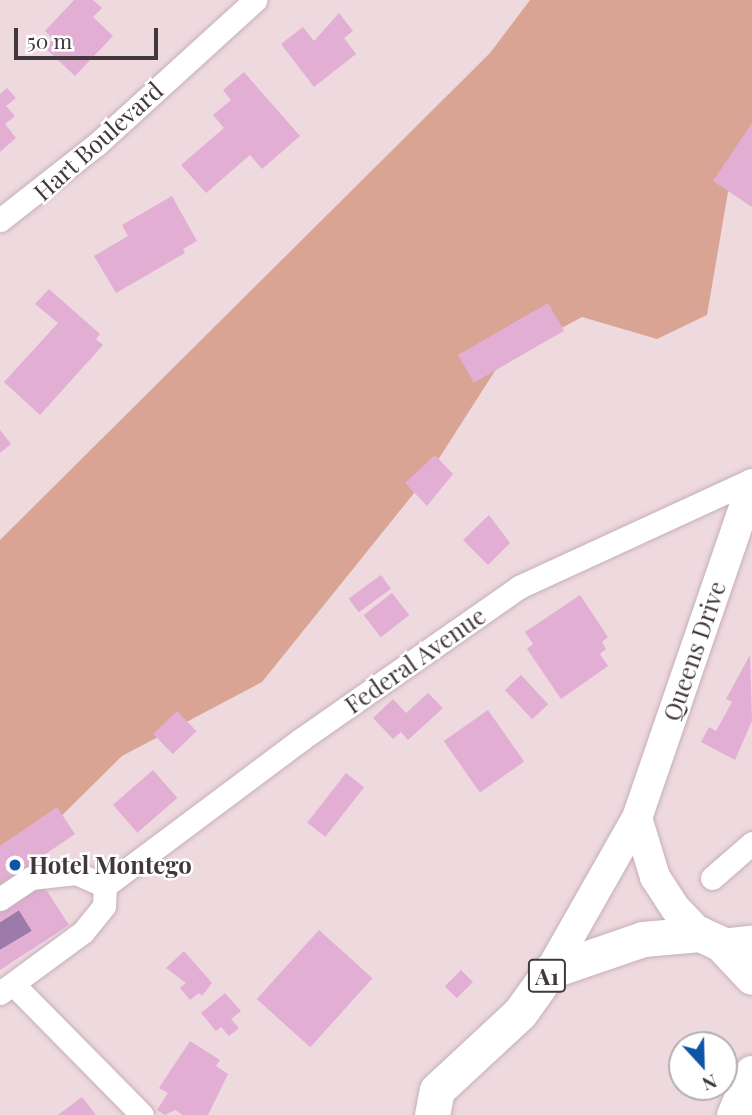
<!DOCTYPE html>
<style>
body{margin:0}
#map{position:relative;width:752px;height:1115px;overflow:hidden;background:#eed9df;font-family:"Playfair Display",serif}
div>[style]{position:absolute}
.green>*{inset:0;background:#daa494}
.water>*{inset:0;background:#9c7baa}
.building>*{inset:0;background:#e2aed4;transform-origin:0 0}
.roads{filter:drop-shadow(0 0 2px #c4b0b7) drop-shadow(0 0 2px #c4b0b7)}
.minor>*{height:23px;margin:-11.5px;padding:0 11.5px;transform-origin:11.5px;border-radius:11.5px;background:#fff}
.major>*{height:30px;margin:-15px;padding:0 15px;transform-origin:15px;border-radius:15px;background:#fff}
.highway>*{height:35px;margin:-17.5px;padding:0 17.5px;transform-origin:17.5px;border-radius:17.5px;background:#fff}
.dots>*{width:19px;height:19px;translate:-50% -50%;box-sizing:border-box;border:4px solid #fff;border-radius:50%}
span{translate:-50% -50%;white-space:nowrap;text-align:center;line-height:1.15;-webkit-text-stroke:5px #fff;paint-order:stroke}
.shield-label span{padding:2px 5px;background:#fff;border:2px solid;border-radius:5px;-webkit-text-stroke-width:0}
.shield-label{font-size:23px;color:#40383b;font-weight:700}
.street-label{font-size:24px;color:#40383b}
.poi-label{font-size:24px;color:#40383b;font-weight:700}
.left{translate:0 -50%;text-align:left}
.north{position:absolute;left:668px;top:1031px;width:70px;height:70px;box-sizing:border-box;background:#fff;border:2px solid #b3afb1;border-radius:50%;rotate:158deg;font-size:19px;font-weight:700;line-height:28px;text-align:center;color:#40383b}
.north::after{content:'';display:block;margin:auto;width:24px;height:32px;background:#0e56a5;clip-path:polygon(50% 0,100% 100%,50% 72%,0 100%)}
.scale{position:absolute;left:14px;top:28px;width:144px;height:32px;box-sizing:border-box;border:4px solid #40383b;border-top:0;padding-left:9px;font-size:21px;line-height:24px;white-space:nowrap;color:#40383b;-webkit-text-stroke:5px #fff;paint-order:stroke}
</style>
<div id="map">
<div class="green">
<i style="clip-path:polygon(530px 0,752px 0,752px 129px,735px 151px,707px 315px,657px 339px,582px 317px,502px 360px,427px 477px,262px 682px,122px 756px,27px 850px,0 869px,0 540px,490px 53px)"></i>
</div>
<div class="water">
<i style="clip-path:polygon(19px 910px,32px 931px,0 950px,0 922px)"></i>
</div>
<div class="building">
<i style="clip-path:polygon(74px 0,93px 0,102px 8px,93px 17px,113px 36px,75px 76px,44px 47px,53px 39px,45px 31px)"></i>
<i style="clip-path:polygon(339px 13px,353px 31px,344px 38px,356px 54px,314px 87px,281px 44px,303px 27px,314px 41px)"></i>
<i style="clip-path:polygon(244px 72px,300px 136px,262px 169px,250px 155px,206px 193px,181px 165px,224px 128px,213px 115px,231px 100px,223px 90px)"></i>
<i style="clip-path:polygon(7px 88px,16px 98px,6px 106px,15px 116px,5px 124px,16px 138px,0 152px,0 94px)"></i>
<i style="clip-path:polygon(752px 123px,752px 207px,713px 181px)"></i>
<i style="clip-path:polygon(172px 196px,197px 241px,183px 249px,185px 253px,116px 293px,94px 256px,128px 236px,122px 225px)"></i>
<i style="clip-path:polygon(49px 289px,100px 334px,96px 339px,103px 345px,40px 415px,4px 382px,58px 323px,35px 304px)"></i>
<i style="left:548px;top:303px;width:32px;height:104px;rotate:60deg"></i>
<i style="clip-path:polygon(0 430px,11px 444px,0 453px)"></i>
<i style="clip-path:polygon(435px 455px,453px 474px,427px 506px,405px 483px)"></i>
<i style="clip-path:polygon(489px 515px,510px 543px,488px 565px,463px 540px)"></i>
<i style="left:381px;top:575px;width:17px;height:40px;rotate:54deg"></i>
<i style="left:392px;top:593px;width:28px;height:36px;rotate:52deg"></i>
<i style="clip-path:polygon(580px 595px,608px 637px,602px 642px,606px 649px,600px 654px,608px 666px,561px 699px,527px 649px,533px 644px,525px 632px)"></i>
<i style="clip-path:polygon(750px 655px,752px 721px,735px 760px,701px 742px,709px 727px,716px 731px,732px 702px,726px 699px)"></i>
<i style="left:521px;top:675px;width:40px;height:22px;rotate:47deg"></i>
<i style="clip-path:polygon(428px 693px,443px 708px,408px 740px,401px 732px,393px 739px,373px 718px,393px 699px,406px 713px)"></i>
<i style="left:488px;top:710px;width:63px;height:54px;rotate:55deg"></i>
<i style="left:177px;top:711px;width:28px;height:33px;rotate:46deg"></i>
<i style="left:153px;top:770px;width:37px;height:53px;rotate:49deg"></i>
<i style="left:346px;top:773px;width:23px;height:63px;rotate:38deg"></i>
<i style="clip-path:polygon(57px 807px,75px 834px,0 885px,0 846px)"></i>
<i style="clip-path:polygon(43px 885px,69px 925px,0 970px,0 950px,32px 931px,19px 910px,0 922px,0 912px)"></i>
<i style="left:319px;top:930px;width:72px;height:93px;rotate:42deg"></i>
<i style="clip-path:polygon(184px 951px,212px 983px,202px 996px,199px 993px,190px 1000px,180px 988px,186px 983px,166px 968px)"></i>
<i style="left:461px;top:970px;width:17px;height:23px;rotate:45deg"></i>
<i style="clip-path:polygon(225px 993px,241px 1011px,231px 1019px,239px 1028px,229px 1036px,221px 1027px,216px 1031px,201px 1013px)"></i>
<i style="clip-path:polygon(190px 1041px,220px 1060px,216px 1066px,228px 1074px,208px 1115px,183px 1115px,175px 1110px,165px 1115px,157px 1110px,168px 1093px,159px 1088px)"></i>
<i style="clip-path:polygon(82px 1097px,96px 1115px,58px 1115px)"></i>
</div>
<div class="roads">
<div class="minor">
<i style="left:0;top:220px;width:123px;rotate:-38.1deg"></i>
<i style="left:97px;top:144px;width:214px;rotate:-42.3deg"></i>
<i style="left:712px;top:878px;width:53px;rotate:-41.2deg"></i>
<i style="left:105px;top:886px;width:244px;rotate:-36.8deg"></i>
<i style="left:300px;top:740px;width:267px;rotate:-34.9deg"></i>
<i style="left:519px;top:587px;width:256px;rotate:-24.7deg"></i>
<i style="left:0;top:899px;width:37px;rotate:-34deg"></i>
<i style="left:31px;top:878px;width:45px;rotate:-6.3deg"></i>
<i style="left:76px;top:873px;width:32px;rotate:24deg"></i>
<i style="left:105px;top:886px;width:20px;rotate:93deg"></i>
<i style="left:104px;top:906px;width:33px;rotate:129deg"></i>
<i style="left:83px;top:932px;width:103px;rotate:143.7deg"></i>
<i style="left:14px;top:985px;width:182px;rotate:45.4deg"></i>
</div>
<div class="major">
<i style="left:637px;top:818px;width:62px;rotate:73deg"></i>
<i style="left:655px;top:877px;width:38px;rotate:57deg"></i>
<i style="left:676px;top:909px;width:35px;rotate:46deg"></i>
<i style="left:721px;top:944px;width:31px;rotate:-6deg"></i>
<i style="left:550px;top:971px;width:176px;rotate:-60.4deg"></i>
<i style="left:637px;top:818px;width:353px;rotate:-71deg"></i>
</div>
<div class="highway">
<i style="left:432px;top:1115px;width:25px;rotate:-79deg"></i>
<i style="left:437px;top:1090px;width:113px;rotate:-42.9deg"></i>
<i style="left:520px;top:1013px;width:52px;rotate:-54.5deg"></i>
<i style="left:550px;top:971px;width:98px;rotate:-19deg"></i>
<i style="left:643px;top:939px;width:57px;rotate:-5deg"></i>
<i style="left:700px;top:934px;width:23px;rotate:25deg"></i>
<i style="left:721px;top:944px;width:45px;rotate:46.8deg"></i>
<i style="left:734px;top:1115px;width:46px;rotate:-66.8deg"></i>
</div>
</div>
<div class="dots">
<i style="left:15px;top:865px;background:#0e56a5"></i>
</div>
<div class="shield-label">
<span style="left:547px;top:976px">A1</span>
</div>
<div class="street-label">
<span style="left:98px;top:141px;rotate:-42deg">Hart Boulevard</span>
<span style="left:694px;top:651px;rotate:-71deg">Queens Drive</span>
<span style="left:415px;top:660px;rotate:-35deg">Federal Avenue</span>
</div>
<div class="poi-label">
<span class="left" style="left:29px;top:865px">Hotel Montego</span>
</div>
<div class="north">N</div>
<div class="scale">50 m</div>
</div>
